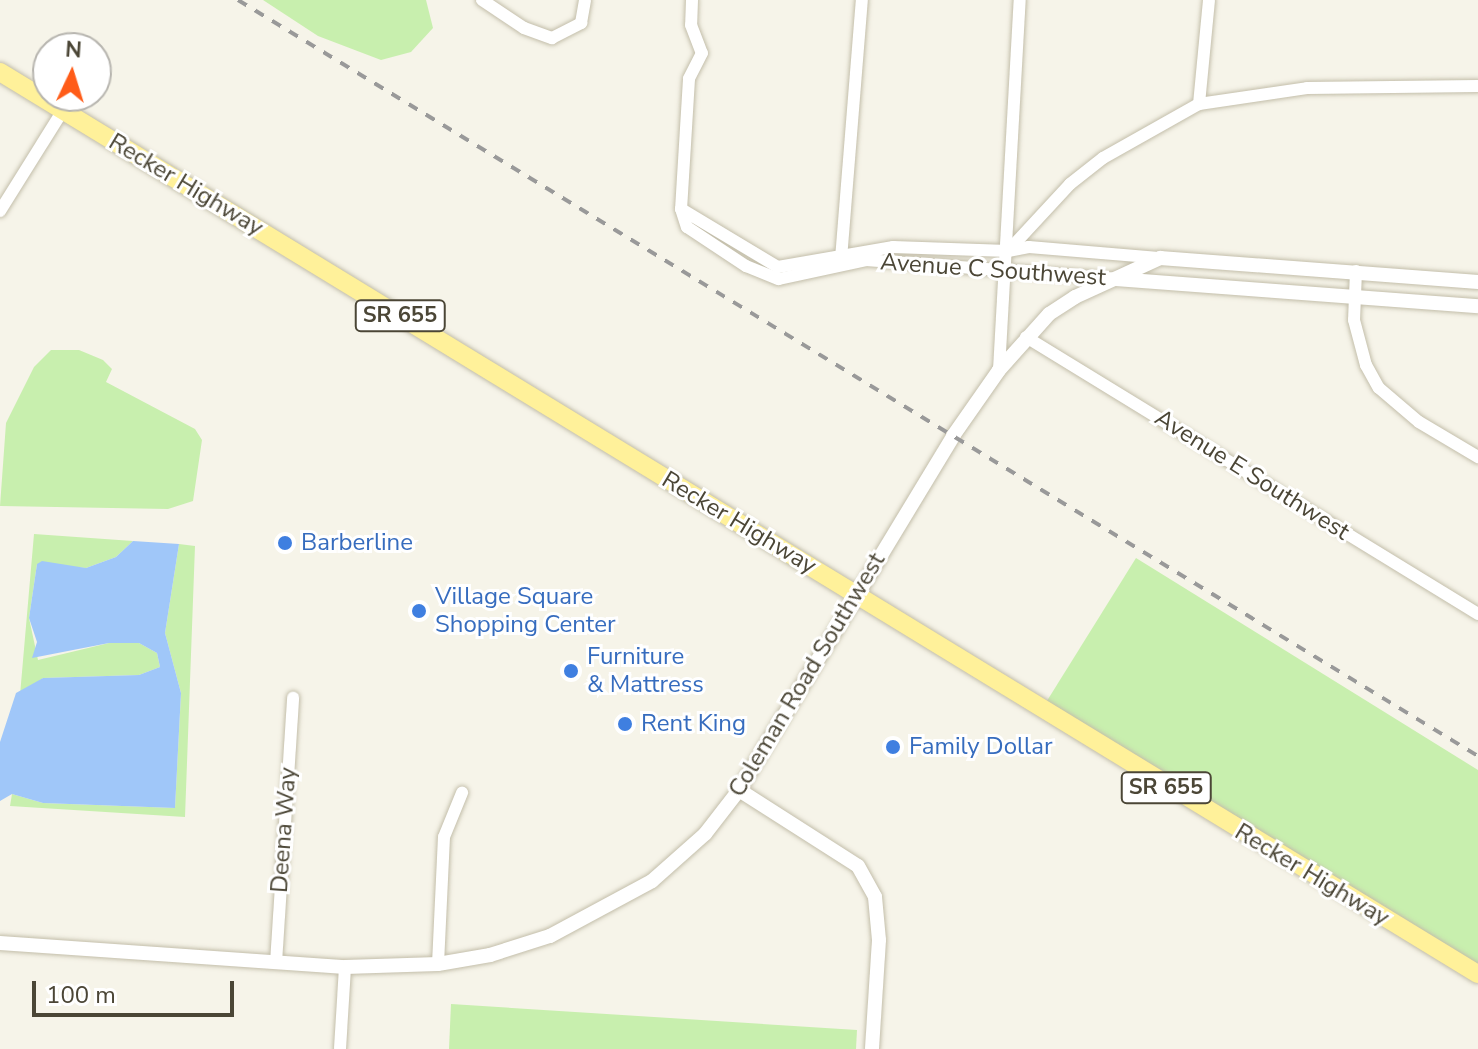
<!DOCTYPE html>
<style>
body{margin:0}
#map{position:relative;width:1478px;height:1049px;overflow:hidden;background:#f6f4e9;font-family:"Nunito Sans",sans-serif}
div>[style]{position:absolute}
.green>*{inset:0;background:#c8efae}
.water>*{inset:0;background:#a0c7f9}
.roads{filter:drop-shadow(0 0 2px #c3beaa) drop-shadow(0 0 2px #c3beaa)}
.minor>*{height:12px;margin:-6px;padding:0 6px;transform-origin:6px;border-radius:6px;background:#fff}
.tertiary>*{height:14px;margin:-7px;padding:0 7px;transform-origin:7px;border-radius:7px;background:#fff}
.primary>*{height:18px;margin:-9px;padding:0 9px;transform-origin:9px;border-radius:9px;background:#fff19a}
.rail>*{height:4px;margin-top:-2px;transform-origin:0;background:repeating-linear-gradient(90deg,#999 0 10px,transparent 0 20px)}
.dots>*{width:22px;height:22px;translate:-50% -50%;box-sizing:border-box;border:4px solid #fff;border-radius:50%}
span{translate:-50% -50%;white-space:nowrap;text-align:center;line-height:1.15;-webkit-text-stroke:6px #fff;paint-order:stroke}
.shield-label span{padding:2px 6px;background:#fff;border:2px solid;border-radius:6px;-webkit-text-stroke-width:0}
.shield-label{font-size:22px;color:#4b4636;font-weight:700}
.street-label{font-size:24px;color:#4b4636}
.shop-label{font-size:24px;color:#366cbe}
.left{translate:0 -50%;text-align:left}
.north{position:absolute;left:32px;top:32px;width:80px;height:80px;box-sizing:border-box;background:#fff;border:2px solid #b7b5af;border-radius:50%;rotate:4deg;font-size:22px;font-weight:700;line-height:32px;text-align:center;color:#4b4636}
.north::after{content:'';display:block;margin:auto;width:28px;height:36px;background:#ff5c18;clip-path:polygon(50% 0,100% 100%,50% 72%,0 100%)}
.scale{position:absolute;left:32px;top:981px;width:202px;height:36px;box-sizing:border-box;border:4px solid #4b4636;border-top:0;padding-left:10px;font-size:24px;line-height:28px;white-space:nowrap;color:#4b4636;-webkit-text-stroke:6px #fff;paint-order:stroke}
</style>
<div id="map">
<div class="green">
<i style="clip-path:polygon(263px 0,426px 0,433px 28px,411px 52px,381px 60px,318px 36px)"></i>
<i style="clip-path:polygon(51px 350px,79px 350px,103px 360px,112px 369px,106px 382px,195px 429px,202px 440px,193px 501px,168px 509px,0 506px,6px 423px,34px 367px)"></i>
<i style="clip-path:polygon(34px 534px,133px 541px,116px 557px,86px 568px,37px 564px,29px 618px,38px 660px,109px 643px,139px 643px,157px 653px,160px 667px,139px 675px,43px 678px,20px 695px)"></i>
<i style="clip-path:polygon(179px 544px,195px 546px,185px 817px,10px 806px,12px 794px,43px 803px,175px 808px,181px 693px,165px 633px)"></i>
<i style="clip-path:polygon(1136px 558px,1478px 770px,1478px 965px,1045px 704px)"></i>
<i style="clip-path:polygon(451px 1004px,857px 1030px,856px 1049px,449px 1049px)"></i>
</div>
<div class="water">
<i style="clip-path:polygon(133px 541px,179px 544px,165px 633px,181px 693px,175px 808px,43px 803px,12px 794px,0 801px,0 742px,16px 693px,43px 678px,139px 675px,160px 667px,157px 653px,139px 643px,109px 643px,32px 658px,37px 642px,29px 618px,37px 564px,42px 561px,86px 568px,116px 557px)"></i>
</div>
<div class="roads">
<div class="minor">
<i style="left:482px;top:0;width:50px;rotate:33.7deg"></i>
<i style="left:524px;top:28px;width:30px;rotate:20deg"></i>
<i style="left:552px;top:38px;width:33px;rotate:-27deg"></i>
<i style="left:581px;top:23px;width:23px;rotate:-80deg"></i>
<i style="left:692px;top:0;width:25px;rotate:92deg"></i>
<i style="left:691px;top:25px;width:30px;rotate:69deg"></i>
<i style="left:702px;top:53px;width:29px;rotate:117deg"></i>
<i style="left:689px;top:79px;width:130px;rotate:93.5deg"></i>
<i style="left:681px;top:209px;width:19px;rotate:72deg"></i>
<i style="left:687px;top:227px;width:71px;rotate:33.5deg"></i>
<i style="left:746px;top:266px;width:35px;rotate:22deg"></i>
<i style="left:779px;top:279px;width:89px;rotate:-12.3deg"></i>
<i style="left:866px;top:260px;width:251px;rotate:4.3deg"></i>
<i style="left:1199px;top:104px;width:104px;rotate:-84.5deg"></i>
<i style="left:681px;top:209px;width:113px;rotate:30.9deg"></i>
<i style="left:778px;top:267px;width:117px;rotate:-9.9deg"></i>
<i style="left:893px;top:247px;width:115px;rotate:2deg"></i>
<i style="left:1008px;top:251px;width:21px;rotate:-11deg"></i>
<i style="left:1029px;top:247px;width:130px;rotate:4.8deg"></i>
<i style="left:0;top:211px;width:119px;rotate:-58deg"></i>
<i style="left:1008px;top:251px;width:91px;rotate:-47.2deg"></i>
<i style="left:1070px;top:184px;width:42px;rotate:-38.2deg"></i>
<i style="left:1103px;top:158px;width:110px;rotate:-29.4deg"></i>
<i style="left:1199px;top:104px;width:109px;rotate:-8.4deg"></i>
<i style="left:1307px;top:88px;width:171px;rotate:-0.7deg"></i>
<i style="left:841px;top:259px;width:260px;rotate:-85.4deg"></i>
<i style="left:1356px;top:271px;width:49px;rotate:92.3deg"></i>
<i style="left:1354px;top:320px;width:47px;rotate:75.1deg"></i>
<i style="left:1366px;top:365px;width:26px;rotate:61deg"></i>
<i style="left:1379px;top:388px;width:52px;rotate:40.4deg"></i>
<i style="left:1419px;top:422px;width:69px;rotate:30.7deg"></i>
<i style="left:1026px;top:337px;width:530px;rotate:31.5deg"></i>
<i style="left:999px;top:370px;width:371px;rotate:-86.8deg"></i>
<i style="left:276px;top:963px;width:266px;rotate:-86.3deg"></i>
<i style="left:438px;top:964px;width:127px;rotate:-87.3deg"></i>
<i style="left:444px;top:837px;width:48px;rotate:-67.8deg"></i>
<i style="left:340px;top:1049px;width:82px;rotate:-86.5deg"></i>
</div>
<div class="tertiary">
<i style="left:1116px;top:279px;width:363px;rotate:4.3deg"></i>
<i style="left:739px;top:790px;width:141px;rotate:32.6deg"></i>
<i style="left:858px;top:866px;width:35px;rotate:61deg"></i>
<i style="left:875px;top:897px;width:43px;rotate:84.7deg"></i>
<i style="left:879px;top:940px;width:109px;rotate:93.7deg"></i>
<i style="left:0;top:943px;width:346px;rotate:4deg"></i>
<i style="left:345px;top:967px;width:93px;rotate:-1.8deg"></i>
<i style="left:438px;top:964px;width:53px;rotate:-9.8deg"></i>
<i style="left:490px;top:955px;width:63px;rotate:-17.6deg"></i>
<i style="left:550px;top:936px;width:116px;rotate:-28.3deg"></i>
<i style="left:652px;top:881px;width:71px;rotate:-41.6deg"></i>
<i style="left:705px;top:834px;width:56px;rotate:-52.3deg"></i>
<i style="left:739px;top:790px;width:414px;rotate:-58.8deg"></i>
<i style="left:953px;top:436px;width:80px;rotate:-55.1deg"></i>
<i style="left:999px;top:370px;width:75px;rotate:-48.2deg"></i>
<i style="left:1049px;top:314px;width:31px;rotate:-33deg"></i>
<i style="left:1075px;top:297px;width:94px;rotate:-24.6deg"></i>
<i style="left:1160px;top:258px;width:319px;rotate:4.3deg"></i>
</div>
<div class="primary">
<i style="left:0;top:72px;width:1731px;rotate:31.4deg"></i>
</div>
</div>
<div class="rail">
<i style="left:238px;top:0;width:1452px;rotate:31.37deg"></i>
</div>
<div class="dots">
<i style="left:285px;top:543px;background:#3f7fe0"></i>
<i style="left:419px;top:611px;background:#3f7fe0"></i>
<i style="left:571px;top:671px;background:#3f7fe0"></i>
<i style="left:625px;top:724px;background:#3f7fe0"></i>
<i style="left:893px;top:747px;background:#3f7fe0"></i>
</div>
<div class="shield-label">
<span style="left:400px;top:316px">SR 655</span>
<span style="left:1166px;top:788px">SR 655</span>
</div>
<div class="street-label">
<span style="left:186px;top:185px;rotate:31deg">Recker Highway</span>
<span style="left:993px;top:270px;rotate:4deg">Avenue C Southwest</span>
<span style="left:1252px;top:475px;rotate:32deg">Avenue E Southwest</span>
<span style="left:739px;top:523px;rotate:31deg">Recker Highway</span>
<span style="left:807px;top:675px;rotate:-59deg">Coleman Road Southwest</span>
<span style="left:284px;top:830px;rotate:-86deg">Deena Way</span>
<span style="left:1312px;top:875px;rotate:31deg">Recker Highway</span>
</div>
<div class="shop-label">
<span class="left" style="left:301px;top:543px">Barberline</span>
<span class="left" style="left:435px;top:611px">Village Square<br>Shopping Center</span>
<span class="left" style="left:587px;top:671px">Furniture<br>&amp; Mattress</span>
<span class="left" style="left:641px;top:724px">Rent King</span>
<span class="left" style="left:909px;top:747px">Family Dollar</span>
</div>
<div class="north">N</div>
<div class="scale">100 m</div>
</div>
